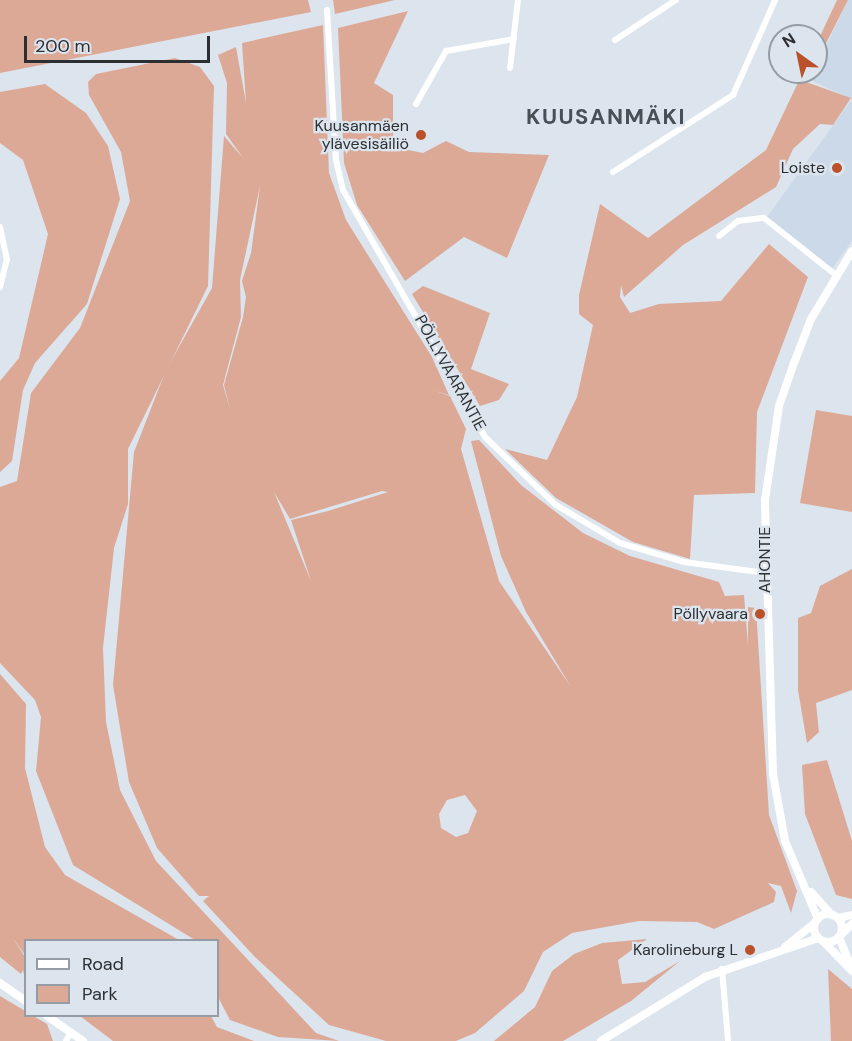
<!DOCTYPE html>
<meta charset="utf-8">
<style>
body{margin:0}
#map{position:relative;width:852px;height:1041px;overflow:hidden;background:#dce4ee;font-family:"DM Sans",sans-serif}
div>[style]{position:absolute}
.built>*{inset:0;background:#ccd9e8}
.green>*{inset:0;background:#dda997}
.street>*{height:6px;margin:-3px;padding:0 3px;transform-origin:3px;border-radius:3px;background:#fff}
.secondary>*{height:8px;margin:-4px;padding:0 4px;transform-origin:4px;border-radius:4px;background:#fff}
.secondary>.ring{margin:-4px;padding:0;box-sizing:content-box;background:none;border:8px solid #fff;border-radius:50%}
.dots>*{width:16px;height:16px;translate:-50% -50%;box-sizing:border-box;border:3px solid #dce4ee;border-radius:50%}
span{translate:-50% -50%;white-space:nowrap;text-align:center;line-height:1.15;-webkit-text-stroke:4.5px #dce4ee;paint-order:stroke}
.poi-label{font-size:16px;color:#2c2f32}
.right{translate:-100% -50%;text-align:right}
.street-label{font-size:16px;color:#2c2f32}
.district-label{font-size:22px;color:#484f57;font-weight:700;letter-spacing:1.5px}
.legend{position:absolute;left:24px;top:939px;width:195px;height:78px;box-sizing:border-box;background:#dce4ee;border:2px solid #969ca3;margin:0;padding:8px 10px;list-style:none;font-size:18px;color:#2c2f32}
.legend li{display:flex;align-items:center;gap:12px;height:30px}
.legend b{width:30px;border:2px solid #969ca3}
.north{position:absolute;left:768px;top:24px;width:60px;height:60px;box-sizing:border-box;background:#dce4ee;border:2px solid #969ca3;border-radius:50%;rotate:327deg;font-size:16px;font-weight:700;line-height:24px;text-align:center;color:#2c2f32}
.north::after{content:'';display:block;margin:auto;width:21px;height:27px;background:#b9512b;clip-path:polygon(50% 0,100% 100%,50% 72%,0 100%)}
.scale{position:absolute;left:24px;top:36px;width:186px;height:27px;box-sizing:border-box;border:3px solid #2c2f32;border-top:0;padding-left:8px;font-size:18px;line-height:21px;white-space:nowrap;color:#2c2f32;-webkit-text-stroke:4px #dce4ee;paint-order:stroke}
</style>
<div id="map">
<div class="built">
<i style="clip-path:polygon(848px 0,852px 0,852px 241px,831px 270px,767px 217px,852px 99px,810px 80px)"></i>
</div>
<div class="green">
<i style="clip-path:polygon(0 0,308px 0,311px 12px,0 73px)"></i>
<i style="clip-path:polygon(333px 0,395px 0,335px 14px)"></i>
<i style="clip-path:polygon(837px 0,848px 0,816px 63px,816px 45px)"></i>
<i style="clip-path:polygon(408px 11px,374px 83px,393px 95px,393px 139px,398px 148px,423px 153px,446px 141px,469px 152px,549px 155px,507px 258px,464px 237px,405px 281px,357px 205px,344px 163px,338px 28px)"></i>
<i style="clip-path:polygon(evenodd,323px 25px,329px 173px,346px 220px,432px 357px,449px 395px,435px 391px,450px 396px,466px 429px,461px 449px,499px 581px,571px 687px,526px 612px,501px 556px,471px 441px,479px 440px,521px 485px,583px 533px,630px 556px,719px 582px,725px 596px,744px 595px,748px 645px,748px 607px,756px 608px,769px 815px,797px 891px,791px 913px,781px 886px,768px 883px,776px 892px,774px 902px,714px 929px,697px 922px,639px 921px,572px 933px,543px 952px,524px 991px,475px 1033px,456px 1041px,386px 1041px,329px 1025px,255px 957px,203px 901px,209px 896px,199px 896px,157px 848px,129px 782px,113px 685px,134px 452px,166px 370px,212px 288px,224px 136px,243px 158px,226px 134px,227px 83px,218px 55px,236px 47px,246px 103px,242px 43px,323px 25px,260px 186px,251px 253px,242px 281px,246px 297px,243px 317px,224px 385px,230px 409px,223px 385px,241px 317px,240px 280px,260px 186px,323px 25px,382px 491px,388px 492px,328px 511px,291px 520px,311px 581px,274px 492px,290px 519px,382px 491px,323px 25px,465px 795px,477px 811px,468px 833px,456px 837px,441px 828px,439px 814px,447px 800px,465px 795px)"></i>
<i style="clip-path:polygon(175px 58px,200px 67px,214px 86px,208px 286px,128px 449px,128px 504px,114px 548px,103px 648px,106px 722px,120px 790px,156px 861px,316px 1033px,339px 1041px,278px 1037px,230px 1020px,218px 997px,218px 940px,195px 940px,73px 865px,36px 771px,41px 717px,35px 700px,0 663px,0 487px,17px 481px,31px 393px,80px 328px,130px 201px,121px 152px,89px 95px,88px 82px,96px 74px)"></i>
<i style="clip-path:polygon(803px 72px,811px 72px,806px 82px,851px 98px,833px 125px,820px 124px,793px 149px,776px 187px,683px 245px,624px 297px,621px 285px,620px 297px,630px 313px,659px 304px,721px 301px,769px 244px,808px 277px,757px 412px,755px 493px,694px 495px,690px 559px,633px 542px,556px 498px,505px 449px,547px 460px,577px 397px,593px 325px,579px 314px,579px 295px,600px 204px,648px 238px,766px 150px)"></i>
<i style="clip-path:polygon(45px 84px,86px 113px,108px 146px,120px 199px,87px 304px,35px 363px,23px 390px,12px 461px,0 472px,0 381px,19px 358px,48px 234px,23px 160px,0 143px,0 92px)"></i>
<i style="clip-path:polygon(423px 286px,490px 313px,471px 369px,509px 384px,499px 400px,480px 406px,412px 294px)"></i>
<i style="clip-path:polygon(816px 410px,852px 416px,852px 512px,800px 503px)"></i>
<i style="clip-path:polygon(852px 569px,852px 690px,816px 703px,819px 732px,807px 743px,798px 690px,798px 618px,811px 613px,820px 586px)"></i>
<i style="clip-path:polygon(0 674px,26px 704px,25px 768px,45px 847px,65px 875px,179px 940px,26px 940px,25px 955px,13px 938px,25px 957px,25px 979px,23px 970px,21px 974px,0 957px)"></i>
<i style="clip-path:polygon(827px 760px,852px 841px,852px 899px,836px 895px,805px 814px,802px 765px)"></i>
<i style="clip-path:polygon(647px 939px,618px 960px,622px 984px,645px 982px,680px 961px,631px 1001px,563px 1041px,494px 1041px,535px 1007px,552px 971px,574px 954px,602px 943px)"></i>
<i style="clip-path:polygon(828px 969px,852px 989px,852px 1041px,831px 1041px)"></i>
<i style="clip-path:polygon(0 996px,47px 1024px,53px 1041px,0 1041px)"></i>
<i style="clip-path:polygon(80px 1016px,211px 1016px,217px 1027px,254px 1041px,113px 1041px)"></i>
</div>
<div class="street">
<i style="left:327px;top:10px;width:150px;rotate:86.6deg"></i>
<i style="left:336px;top:160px;width:31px;rotate:77deg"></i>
<i style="left:343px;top:190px;width:285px;rotate:60.1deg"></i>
<i style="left:485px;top:437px;width:98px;rotate:43.8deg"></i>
<i style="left:556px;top:505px;width:74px;rotate:30.7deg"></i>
<i style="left:620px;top:543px;width:67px;rotate:16.5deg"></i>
<i style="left:684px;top:562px;width:82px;rotate:7.7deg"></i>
<i style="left:615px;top:40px;width:73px;rotate:-33.3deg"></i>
<i style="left:510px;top:68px;width:68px;rotate:-83.3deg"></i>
<i style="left:416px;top:104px;width:61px;rotate:-60.5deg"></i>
<i style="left:446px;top:51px;width:69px;rotate:-10deg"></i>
<i style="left:613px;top:172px;width:143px;rotate:-32.7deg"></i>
<i style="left:733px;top:95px;width:104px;rotate:-66.1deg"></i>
<i style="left:0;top:227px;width:33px;rotate:78deg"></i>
<i style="left:7px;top:259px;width:29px;rotate:104deg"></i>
<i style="left:719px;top:236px;width:24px;rotate:-38deg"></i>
<i style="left:738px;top:221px;width:26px;rotate:-7deg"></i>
<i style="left:764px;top:218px;width:92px;rotate:38.4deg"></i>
<i style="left:722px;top:969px;width:72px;rotate:85.2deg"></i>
<i style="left:66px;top:1041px;width:10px;rotate:-61deg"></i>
</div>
<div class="secondary">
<i style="left:811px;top:892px;width:31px;rotate:48deg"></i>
<i class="ring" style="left:814px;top:914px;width:20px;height:20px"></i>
<i style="left:838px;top:918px;width:14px;rotate:-12deg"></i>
<i style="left:818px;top:919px;width:85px;rotate:-112.9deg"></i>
<i style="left:785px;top:841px;width:68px;rotate:-100.2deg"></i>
<i style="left:773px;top:774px;width:274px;rotate:-91.7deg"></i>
<i style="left:765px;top:500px;width:95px;rotate:-81.5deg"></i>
<i style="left:779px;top:406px;width:46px;rotate:-70.8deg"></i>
<i style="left:794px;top:363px;width:47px;rotate:-68.9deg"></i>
<i style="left:811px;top:319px;width:79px;rotate:-58.9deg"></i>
<i style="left:841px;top:935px;width:16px;rotate:-45deg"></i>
<i style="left:839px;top:937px;width:31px;rotate:68deg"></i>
<i style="left:823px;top:941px;width:42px;rotate:46deg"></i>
<i style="left:785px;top:947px;width:38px;rotate:-39deg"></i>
<i style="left:0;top:983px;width:32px;rotate:35deg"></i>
<i style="left:47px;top:1016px;width:44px;rotate:34.8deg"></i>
<i style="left:601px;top:1041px;width:122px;rotate:-31.6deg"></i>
<i style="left:705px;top:977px;width:120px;rotate:-19deg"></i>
</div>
<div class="dots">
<i style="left:421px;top:135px;background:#b9512b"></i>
<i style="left:837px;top:168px;background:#b9512b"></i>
<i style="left:760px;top:614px;background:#b9512b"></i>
<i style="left:750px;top:950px;background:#b9512b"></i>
</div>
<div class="poi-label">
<span class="right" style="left:409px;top:135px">Kuusanmäen<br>ylävesisäiliö</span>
<span class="right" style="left:825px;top:168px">Loiste</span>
<span class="right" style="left:748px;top:614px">Pöllyvaara</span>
<span class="right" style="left:738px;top:950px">Karolineburg L</span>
</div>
<div class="street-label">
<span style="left:450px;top:373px;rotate:61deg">PÖLLYVAARANTIE</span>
<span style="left:765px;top:560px;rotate:-90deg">AHONTIE</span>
</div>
<div class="district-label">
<span style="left:606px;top:117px">KUUSANMÄKI</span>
</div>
<ul class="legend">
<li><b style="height:8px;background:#fff"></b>Road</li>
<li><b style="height:16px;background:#dda997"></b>Park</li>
</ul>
<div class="north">N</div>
<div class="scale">200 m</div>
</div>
